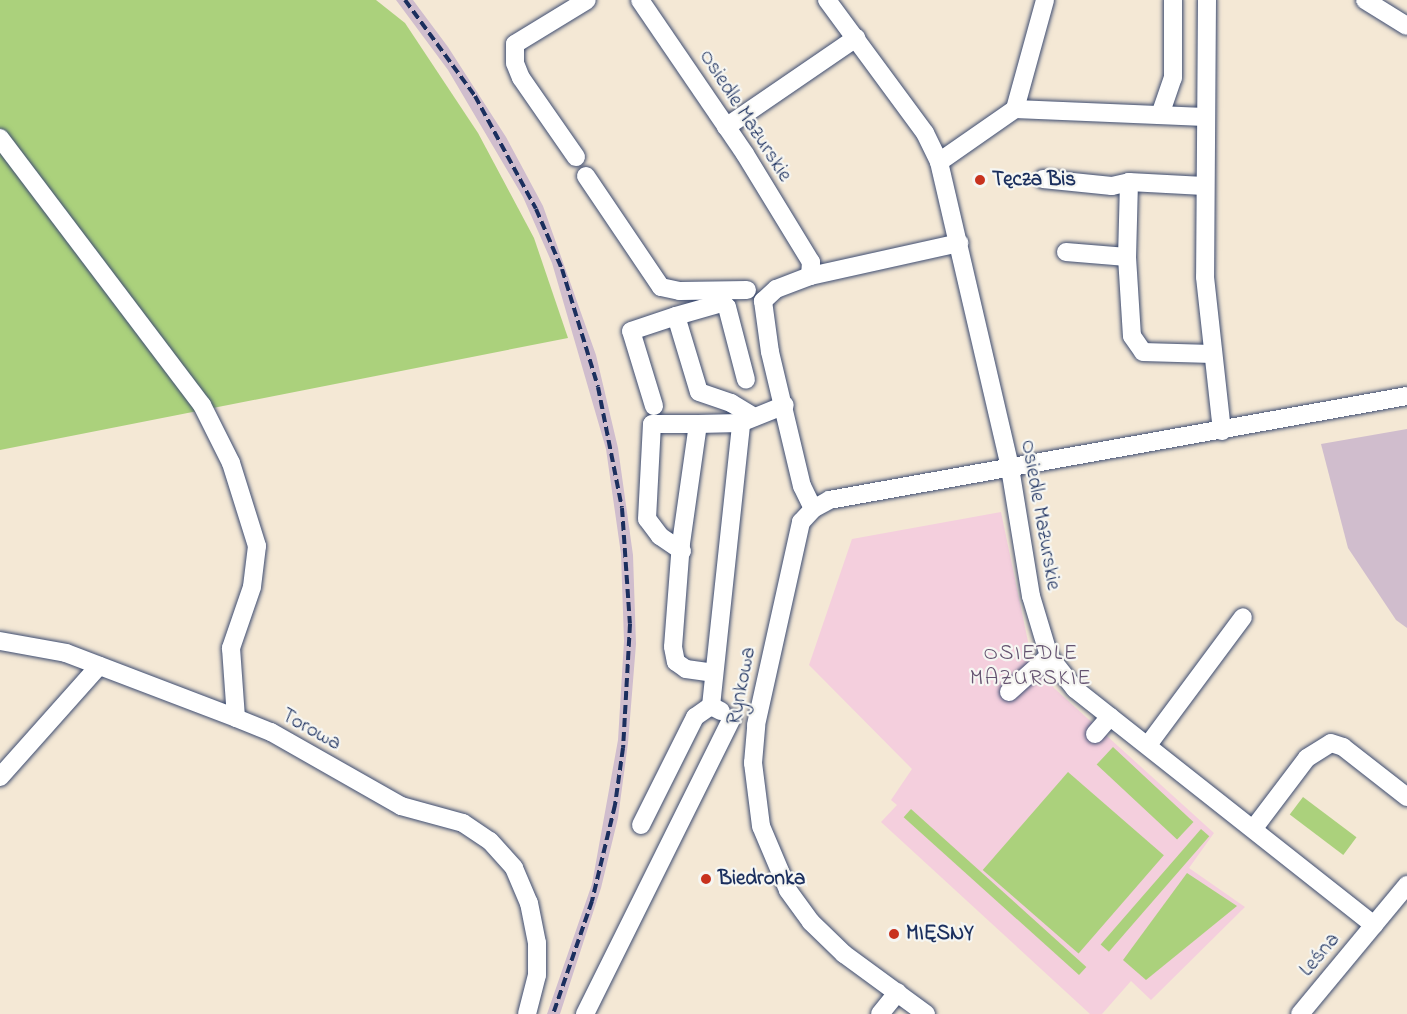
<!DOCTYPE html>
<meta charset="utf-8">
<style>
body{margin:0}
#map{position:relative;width:1407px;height:1014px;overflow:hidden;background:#f4e8d5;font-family:"Indie Flower",sans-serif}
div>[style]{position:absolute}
.built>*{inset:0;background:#f4cfdd}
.industrial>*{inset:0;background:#d0bdcd}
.green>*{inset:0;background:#abd17c;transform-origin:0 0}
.roads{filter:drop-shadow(0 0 2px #3c4b70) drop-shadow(0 0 2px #3c4b70)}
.minor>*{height:18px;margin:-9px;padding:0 9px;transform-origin:9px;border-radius:9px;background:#fff}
.rail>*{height:4px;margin-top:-2px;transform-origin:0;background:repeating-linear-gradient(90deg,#1b2f5e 0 9px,transparent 0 13.5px)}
.dots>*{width:16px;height:16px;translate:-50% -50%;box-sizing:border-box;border:3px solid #f6f6f2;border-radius:50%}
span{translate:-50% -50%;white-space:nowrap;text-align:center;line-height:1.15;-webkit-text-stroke:4.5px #f6f6f2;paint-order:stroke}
.street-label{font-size:21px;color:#1b2f5e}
.poi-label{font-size:21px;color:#1b2f5e;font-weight:700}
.left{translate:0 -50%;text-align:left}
.neighbourhood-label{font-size:22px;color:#645370;letter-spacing:1.5px}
</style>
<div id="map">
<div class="built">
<i style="clip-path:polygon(1001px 512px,1031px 656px,1054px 688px,1214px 833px,1189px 868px,1245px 907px,1151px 1000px,1131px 981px,1102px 1014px,1090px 1014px,881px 822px,897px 805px,891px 800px,912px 769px,809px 665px,852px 539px)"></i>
</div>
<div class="industrial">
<i style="clip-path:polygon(396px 0,413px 0,448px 47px,506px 137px,543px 206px,596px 355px,618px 448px,633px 555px,636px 644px,628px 743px,618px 818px,601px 888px,560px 1014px,547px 1014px,592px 884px,618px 740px,624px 641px,621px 554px,606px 449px,552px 263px,523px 197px,448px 70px)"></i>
<i style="clip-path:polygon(1407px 429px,1407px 628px,1396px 620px,1348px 548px,1321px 444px)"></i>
</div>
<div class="green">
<i style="clip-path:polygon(0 0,376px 0,405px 23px,478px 133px,534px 238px,568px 338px,0 450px)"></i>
<i style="left:1113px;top:747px;width:110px;height:24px;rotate:43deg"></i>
<i style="left:1068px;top:772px;width:127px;height:130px;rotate:41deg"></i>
<i style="left:1303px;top:797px;width:67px;height:22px;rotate:37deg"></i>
<i style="left:911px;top:809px;width:236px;height:11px;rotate:42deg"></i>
<i style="left:1201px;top:829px;width:11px;height:153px;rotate:41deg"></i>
<i style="clip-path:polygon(1187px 873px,1237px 906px,1146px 980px,1123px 960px)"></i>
</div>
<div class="roads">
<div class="minor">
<i style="left:640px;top:0;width:186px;rotate:55.7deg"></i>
<i style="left:745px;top:154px;width:127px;rotate:58.6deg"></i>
<i style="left:811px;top:262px;width:14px;rotate:94deg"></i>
<i style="left:810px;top:276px;width:36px;rotate:159deg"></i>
<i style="left:776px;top:289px;width:18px;rotate:137deg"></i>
<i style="left:763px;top:301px;width:51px;rotate:82.2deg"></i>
<i style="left:770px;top:352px;width:138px;rotate:76.6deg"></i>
<i style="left:802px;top:486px;width:25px;rotate:64deg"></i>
<i style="left:827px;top:0;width:165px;rotate:53.6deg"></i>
<i style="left:925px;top:133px;width:32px;rotate:64deg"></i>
<i style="left:939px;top:162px;width:314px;rotate:76.9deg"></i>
<i style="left:1010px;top:468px;width:130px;rotate:80.7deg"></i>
<i style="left:1031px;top:596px;width:63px;rotate:73.3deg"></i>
<i style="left:1049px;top:656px;width:42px;rotate:51.8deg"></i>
<i style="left:1075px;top:689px;width:381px;rotate:38.3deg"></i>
<i style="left:1207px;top:0;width:277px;rotate:90.4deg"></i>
<i style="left:1205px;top:277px;width:155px;rotate:83.7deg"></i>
<i style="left:1365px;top:0;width:49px;rotate:31.8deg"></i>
<i style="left:1015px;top:109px;width:190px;rotate:2.4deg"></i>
<i style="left:1160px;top:115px;width:39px;rotate:-71deg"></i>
<i style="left:1173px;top:78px;width:78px;rotate:-90deg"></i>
<i style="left:726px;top:127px;width:158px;rotate:-34.4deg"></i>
<i style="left:0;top:138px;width:335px;rotate:52.9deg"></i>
<i style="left:202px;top:405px;width:65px;rotate:63.4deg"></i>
<i style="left:231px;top:463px;width:87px;rotate:72.6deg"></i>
<i style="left:257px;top:546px;width:41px;rotate:97deg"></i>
<i style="left:252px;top:587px;width:65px;rotate:109deg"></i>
<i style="left:231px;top:648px;width:70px;rotate:85.9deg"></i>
<i style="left:576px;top:157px;width:96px;rotate:-124.8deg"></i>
<i style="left:521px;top:78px;width:16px;rotate:-112deg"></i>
<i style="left:515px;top:63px;width:19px;rotate:-90deg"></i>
<i style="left:515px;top:44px;width:84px;rotate:-31.4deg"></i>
<i style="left:939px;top:162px;width:93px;rotate:-34.9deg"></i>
<i style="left:1015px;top:109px;width:113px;rotate:-74.6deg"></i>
<i style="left:586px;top:176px;width:134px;rotate:56deg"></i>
<i style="left:661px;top:287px;width:19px;rotate:12deg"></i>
<i style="left:680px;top:291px;width:67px;rotate:-0.9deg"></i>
<i style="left:1043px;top:179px;width:69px;rotate:5.8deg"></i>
<i style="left:1112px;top:186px;width:17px;rotate:-13deg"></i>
<i style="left:1204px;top:186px;width:75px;rotate:-176.9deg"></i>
<i style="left:1129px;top:182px;width:75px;rotate:91.5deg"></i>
<i style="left:1127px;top:257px;width:79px;rotate:86.4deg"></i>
<i style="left:1132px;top:336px;width:19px;rotate:55deg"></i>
<i style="left:1143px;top:352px;width:69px;rotate:1.7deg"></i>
<i style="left:1066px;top:252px;width:61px;rotate:4.7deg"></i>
<i style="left:810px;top:276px;width:153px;rotate:-12.5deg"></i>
<i style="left:676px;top:316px;width:48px;rotate:-15.8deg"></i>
<i style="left:722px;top:303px;width:6px;rotate:39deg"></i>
<i style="left:727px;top:307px;width:75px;rotate:75.4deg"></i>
<i style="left:654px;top:406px;width:78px;rotate:-107deg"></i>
<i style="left:631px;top:331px;width:47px;rotate:-18.4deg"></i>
<i style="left:676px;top:316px;width:79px;rotate:73.2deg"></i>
<i style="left:699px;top:392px;width:34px;rotate:19deg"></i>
<i style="left:731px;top:403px;width:27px;rotate:31deg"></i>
<i style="left:743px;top:422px;width:45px;rotate:-22deg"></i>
<i style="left:682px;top:551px;width:27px;rotate:-146deg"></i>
<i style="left:660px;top:536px;width:21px;rotate:-127deg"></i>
<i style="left:647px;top:519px;width:95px;rotate:-87deg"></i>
<i style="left:652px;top:424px;width:46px"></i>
<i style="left:0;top:641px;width:67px;rotate:10.3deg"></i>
<i style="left:66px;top:653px;width:182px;rotate:20.9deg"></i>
<i style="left:236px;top:718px;width:38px;rotate:22deg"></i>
<i style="left:271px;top:732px;width:150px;rotate:29.6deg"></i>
<i style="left:401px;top:806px;width:64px;rotate:15.3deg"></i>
<i style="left:463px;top:823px;width:32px;rotate:34deg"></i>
<i style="left:490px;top:841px;width:36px;rotate:48deg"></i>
<i style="left:514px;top:868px;width:38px;rotate:67deg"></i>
<i style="left:529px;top:903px;width:41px;rotate:78.7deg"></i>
<i style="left:537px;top:943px;width:32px;rotate:90deg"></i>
<i style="left:537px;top:975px;width:40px;rotate:104.4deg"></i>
<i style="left:1009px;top:692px;width:54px;rotate:-42deg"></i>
<i style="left:711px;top:706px;width:285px;rotate:-83.9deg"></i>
<i style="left:741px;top:423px;width:43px;rotate:178.7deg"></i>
<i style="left:698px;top:424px;width:120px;rotate:98.1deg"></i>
<i style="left:681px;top:543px;width:104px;rotate:94.4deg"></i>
<i style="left:673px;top:647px;width:15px;rotate:79deg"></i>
<i style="left:676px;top:662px;width:12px;rotate:35deg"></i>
<i style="left:686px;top:669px;width:27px;rotate:8deg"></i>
<i style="left:1095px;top:734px;width:23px;rotate:-49deg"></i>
<i style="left:1148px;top:745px;width:159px;rotate:-53.4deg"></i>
<i style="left:0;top:777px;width:149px;rotate:-48.3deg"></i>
<i style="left:641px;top:825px;width:121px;rotate:-63.4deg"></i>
<i style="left:695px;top:717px;width:19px;rotate:-35deg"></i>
<i style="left:711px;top:706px;width:11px;rotate:27deg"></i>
<i style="left:1254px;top:828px;width:88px;rotate:-52.9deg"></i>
<i style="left:1307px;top:758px;width:28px;rotate:-32deg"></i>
<i style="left:1331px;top:743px;width:13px;rotate:18deg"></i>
<i style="left:1343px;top:747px;width:81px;rotate:38deg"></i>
<i style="left:585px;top:1014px;width:330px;rotate:-63.6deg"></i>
<i style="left:880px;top:1014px;width:28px;rotate:-51deg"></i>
<i style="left:926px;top:1014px;width:102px;rotate:-143.8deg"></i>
<i style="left:844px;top:954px;width:46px;rotate:-135.9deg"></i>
<i style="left:811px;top:922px;width:39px;rotate:-126deg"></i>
<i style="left:788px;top:890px;width:69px;rotate:-112.9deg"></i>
<i style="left:761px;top:826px;width:64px;rotate:-97.2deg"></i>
<i style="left:753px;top:763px;width:38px;rotate:-85deg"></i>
<i style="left:756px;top:725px;width:208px;rotate:-77.5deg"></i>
<i style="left:801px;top:522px;width:18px;rotate:-47deg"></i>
<i style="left:813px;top:509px;width:18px;rotate:-29deg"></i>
<i style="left:829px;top:500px;width:587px;rotate:-10.2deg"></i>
<i style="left:1300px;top:1014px;width:168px;rotate:-50.3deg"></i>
</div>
</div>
<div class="rail">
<i style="left:405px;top:0;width:119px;rotate:53.9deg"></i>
<i style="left:475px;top:96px;width:128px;rotate:61.6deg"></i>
<i style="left:536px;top:209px;width:65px;rotate:66.6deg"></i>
<i style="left:562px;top:269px;width:123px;rotate:73deg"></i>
<i style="left:598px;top:387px;width:123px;rotate:78.8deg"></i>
<i style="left:622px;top:508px;width:116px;rotate:86.1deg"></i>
<i style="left:630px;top:624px;width:124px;rotate:93.2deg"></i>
<i style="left:623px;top:748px;width:58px;rotate:98deg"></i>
<i style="left:615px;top:805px;width:99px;rotate:103.5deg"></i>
<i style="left:592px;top:901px;width:120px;rotate:109deg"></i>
</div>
<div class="dots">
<i style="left:980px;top:180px;background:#c8321e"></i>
<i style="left:706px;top:879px;background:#c8321e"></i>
<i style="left:894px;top:934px;background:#c8321e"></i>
</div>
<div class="street-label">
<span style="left:745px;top:116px;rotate:57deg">Osiedle Mazurskie</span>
<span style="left:1040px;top:515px;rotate:80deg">Osiedle Mazurskie</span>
<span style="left:742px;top:686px;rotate:-79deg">Rynkowa</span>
<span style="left:311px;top:730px;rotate:29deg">Torowa</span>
<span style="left:1320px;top:955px;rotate:-50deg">Leśna</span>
</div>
<div class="poi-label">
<span class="left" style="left:992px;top:180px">Tęcza Bis</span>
<span class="left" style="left:718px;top:879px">Biedronka</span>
<span class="left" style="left:906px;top:934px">MIĘSNY</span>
</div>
<div class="neighbourhood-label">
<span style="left:1031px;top:667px">OSIEDLE<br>MAZURSKIE</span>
</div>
</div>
